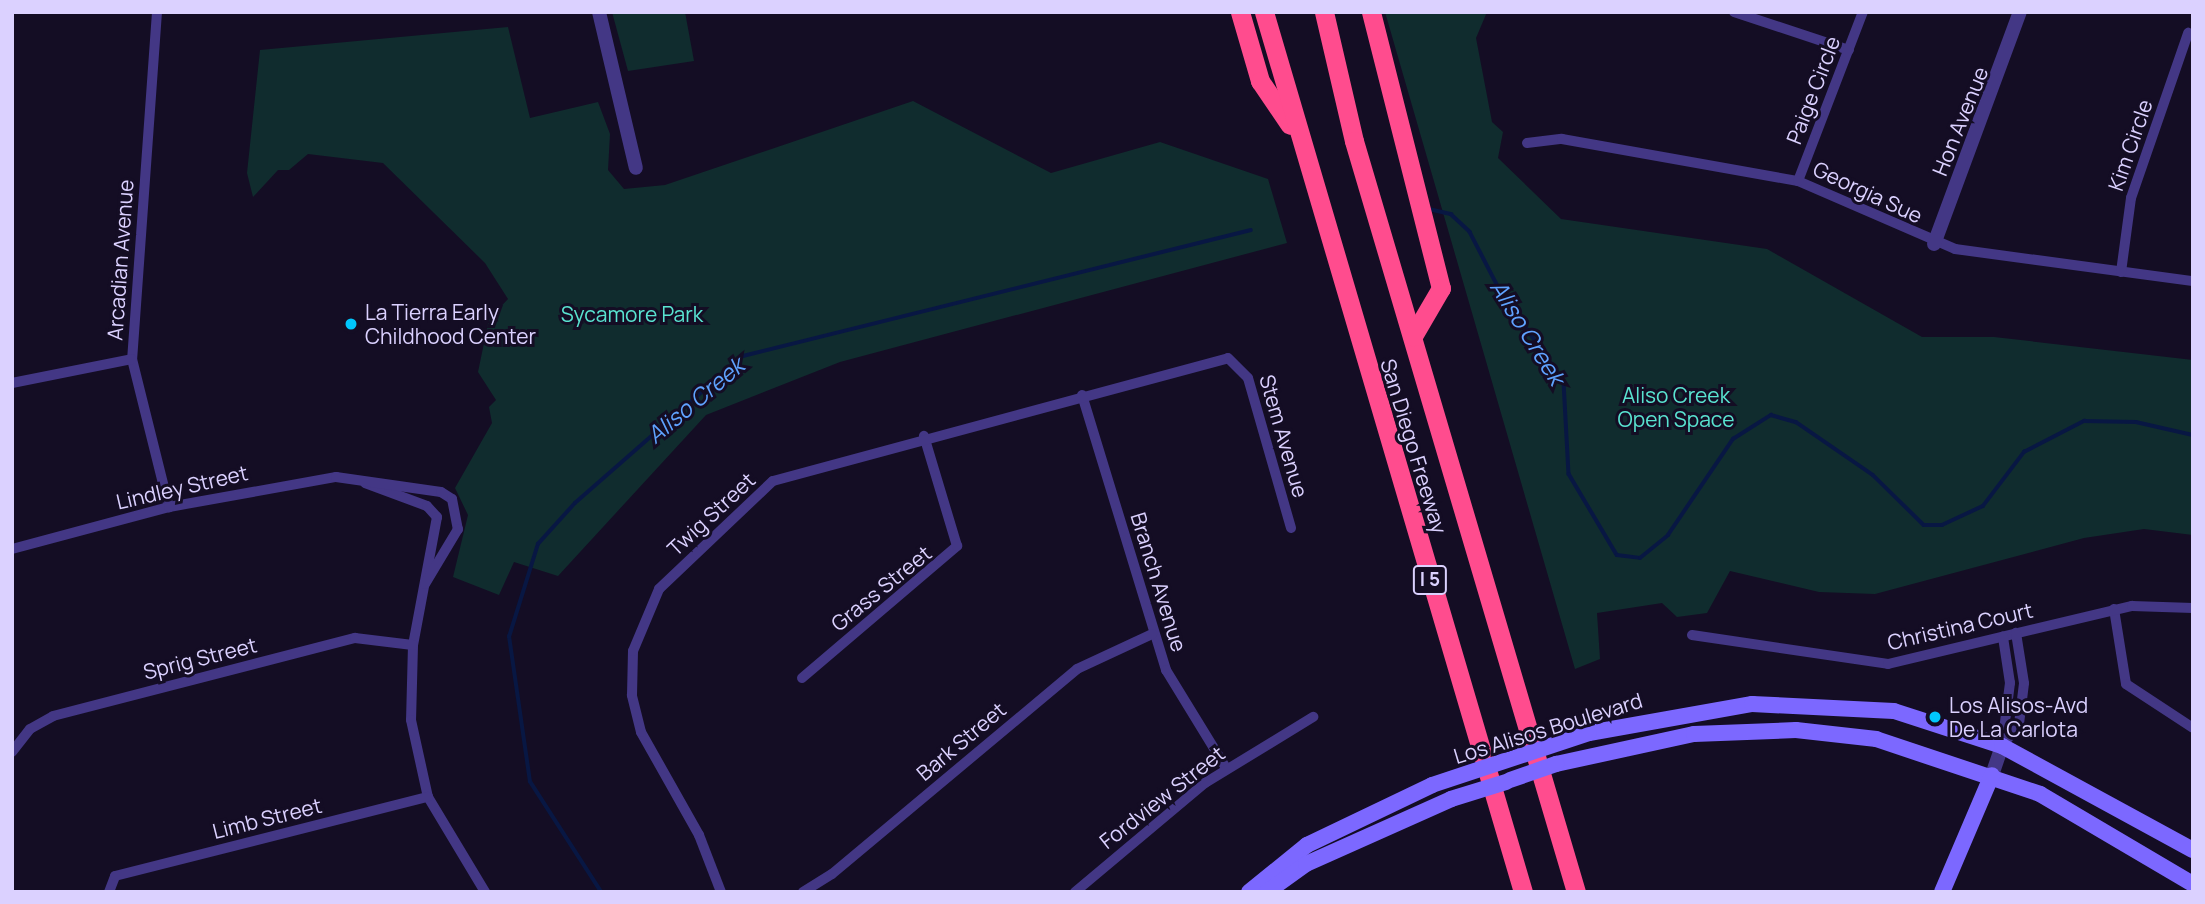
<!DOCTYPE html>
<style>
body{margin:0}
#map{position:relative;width:2205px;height:904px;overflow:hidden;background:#140d24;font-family:Manrope,sans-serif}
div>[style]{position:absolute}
.green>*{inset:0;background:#102c2e}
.stream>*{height:3.5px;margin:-1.75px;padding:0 1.75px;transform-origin:1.75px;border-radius:1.75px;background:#081743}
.minor>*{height:10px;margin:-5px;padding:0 5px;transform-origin:5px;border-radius:5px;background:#433785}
.tertiary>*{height:14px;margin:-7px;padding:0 7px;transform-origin:7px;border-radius:7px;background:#433785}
.secondary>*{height:16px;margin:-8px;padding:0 8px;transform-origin:8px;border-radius:8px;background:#7c68ff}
.motorway>*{height:19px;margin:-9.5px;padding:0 9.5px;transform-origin:9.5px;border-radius:9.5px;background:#ff4c8e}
.secondary-bridge>*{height:16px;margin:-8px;padding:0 8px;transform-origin:8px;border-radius:8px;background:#7c68ff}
.dots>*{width:19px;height:19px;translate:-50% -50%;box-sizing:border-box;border:4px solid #140d24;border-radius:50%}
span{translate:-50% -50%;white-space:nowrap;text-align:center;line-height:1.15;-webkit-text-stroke:6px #140d24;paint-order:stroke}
.shield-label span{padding:2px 5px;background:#140d24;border:2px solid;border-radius:5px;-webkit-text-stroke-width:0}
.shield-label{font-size:19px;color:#dbd1ff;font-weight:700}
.street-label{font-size:21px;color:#dbd1ff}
.poi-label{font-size:21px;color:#dbd1ff}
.left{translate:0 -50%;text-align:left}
.park-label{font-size:21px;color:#59e3d0}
.water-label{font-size:23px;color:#5fa3ff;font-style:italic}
.frame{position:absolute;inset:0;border:14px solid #dbd1ff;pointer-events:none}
</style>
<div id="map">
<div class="green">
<i style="clip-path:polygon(612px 12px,685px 12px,694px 61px,628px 71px)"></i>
<i style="clip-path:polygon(1385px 12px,1487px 12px,1476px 38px,1492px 122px,1503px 132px,1498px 158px,1561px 219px,1767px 249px,1922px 337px,1994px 337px,2193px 360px,2193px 535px,2144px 529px,2084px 538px,1875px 594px,1819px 592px,1730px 571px,1707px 613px,1677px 617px,1662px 603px,1597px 613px,1600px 659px,1575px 669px)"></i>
<i style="clip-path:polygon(508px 27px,530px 118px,598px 102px,610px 134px,608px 170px,624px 189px,665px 185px,913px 101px,1051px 173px,1160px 142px,1268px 179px,1287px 243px,840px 362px,706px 415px,558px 576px,514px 562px,499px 595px,453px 577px,468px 515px,455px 488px,492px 423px,489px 407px,496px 400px,478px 372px,489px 319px,508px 299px,485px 263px,383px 163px,308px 154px,289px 170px,278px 170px,253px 197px,247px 173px,260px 50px)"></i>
</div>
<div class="stream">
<i style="left:1429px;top:209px;width:23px;rotate:13deg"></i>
<i style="left:1451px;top:214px;width:26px;rotate:43deg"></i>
<i style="left:1470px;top:232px;width:65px;rotate:62.7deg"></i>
<i style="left:1500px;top:290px;width:112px;rotate:55.2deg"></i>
<i style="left:1564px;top:382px;width:92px;rotate:86.9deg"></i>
<i style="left:1569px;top:474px;width:94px;rotate:59.3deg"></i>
<i style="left:1617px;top:555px;width:23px;rotate:7deg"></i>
<i style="left:1640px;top:558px;width:36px;rotate:-39deg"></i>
<i style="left:1668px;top:535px;width:116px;rotate:-55.9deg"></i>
<i style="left:1733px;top:439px;width:45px;rotate:-32.3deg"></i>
<i style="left:1771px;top:415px;width:26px;rotate:16deg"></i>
<i style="left:1796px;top:422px;width:93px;rotate:34.5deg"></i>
<i style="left:1873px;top:475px;width:71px;rotate:44.4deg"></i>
<i style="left:1924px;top:525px;width:18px"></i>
<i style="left:1942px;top:525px;width:45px;rotate:-24.9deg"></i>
<i style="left:1983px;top:506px;width:68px;rotate:-52.8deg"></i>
<i style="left:2024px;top:452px;width:68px;rotate:-27.3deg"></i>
<i style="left:2084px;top:421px;width:52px;rotate:1.1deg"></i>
<i style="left:2136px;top:422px;width:58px;rotate:12.8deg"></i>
<i style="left:601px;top:892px;width:131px;rotate:-122.8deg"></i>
<i style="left:530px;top:782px;width:147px;rotate:-98.2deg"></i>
<i style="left:509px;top:637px;width:97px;rotate:-72.7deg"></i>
<i style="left:538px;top:544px;width:55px;rotate:-47.9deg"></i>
<i style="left:575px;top:503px;width:223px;rotate:-41.2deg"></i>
<i style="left:743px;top:356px;width:523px;rotate:-13.93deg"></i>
</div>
<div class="minor">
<i style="left:157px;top:12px;width:348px;rotate:94.1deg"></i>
<i style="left:132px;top:359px;width:153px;rotate:76deg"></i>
<i style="left:1734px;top:12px;width:121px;rotate:18.3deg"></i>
<i style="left:1527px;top:143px;width:35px;rotate:-7deg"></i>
<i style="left:1562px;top:139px;width:240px;rotate:10.1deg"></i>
<i style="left:1798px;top:181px;width:171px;rotate:23.4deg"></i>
<i style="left:1955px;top:249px;width:240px;rotate:7.7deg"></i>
<i style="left:1798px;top:181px;width:181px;rotate:-69deg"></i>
<i style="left:2121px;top:272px;width:75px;rotate:-82.3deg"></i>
<i style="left:2131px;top:198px;width:175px;rotate:-70.9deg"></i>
<i style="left:12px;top:383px;width:122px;rotate:-11.3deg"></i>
<i style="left:1082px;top:395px;width:288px;rotate:73deg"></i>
<i style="left:1166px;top:670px;width:115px;rotate:58.5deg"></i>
<i style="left:365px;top:483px;width:66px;rotate:20.4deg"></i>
<i style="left:427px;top:506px;width:15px;rotate:48deg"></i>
<i style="left:437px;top:517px;width:130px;rotate:100.6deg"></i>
<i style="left:413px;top:645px;width:75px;rotate:91.5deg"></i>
<i style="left:411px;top:720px;width:79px;rotate:77.6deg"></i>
<i style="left:428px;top:797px;width:111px;rotate:59deg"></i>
<i style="left:12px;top:549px;width:163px;rotate:-15deg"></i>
<i style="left:169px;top:507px;width:170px;rotate:-10.2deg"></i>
<i style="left:336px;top:477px;width:106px;rotate:8.1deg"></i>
<i style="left:441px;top:492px;width:13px;rotate:32deg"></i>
<i style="left:452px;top:499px;width:31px;rotate:79deg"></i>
<i style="left:458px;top:529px;width:64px;rotate:121deg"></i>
<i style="left:2114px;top:609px;width:76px;rotate:80.9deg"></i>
<i style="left:2126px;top:684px;width:80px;rotate:33.3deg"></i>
<i style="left:1692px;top:635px;width:198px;rotate:8.4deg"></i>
<i style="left:1888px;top:664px;width:251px;rotate:-13.4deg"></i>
<i style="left:2132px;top:606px;width:61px;rotate:1.9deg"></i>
<i style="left:802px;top:678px;width:204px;rotate:-40.4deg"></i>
<i style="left:957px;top:546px;width:115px;rotate:-106.7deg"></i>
<i style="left:2002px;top:746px;width:28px;rotate:-52deg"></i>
<i style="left:2019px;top:724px;width:41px;rotate:-83deg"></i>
<i style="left:2024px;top:683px;width:51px;rotate:-99.1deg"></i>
<i style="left:2002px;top:746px;width:64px;rotate:-82.8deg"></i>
<i style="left:2010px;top:683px;width:47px;rotate:-98.7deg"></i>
<i style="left:12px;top:752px;width:29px;rotate:-52deg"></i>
<i style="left:30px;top:729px;width:26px;rotate:-29deg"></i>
<i style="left:53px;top:716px;width:312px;rotate:-14.5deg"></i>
<i style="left:355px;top:638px;width:58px;rotate:6.9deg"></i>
<i style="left:109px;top:892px;width:17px;rotate:-69deg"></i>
<i style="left:115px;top:876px;width:323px;rotate:-14.2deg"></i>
<i style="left:721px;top:892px;width:61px;rotate:-111.1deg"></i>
<i style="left:699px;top:835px;width:118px;rotate:-119.4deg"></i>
<i style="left:641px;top:732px;width:38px;rotate:-104deg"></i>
<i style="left:632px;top:695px;width:44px;rotate:-88.7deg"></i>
<i style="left:633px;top:651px;width:67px;rotate:-67.2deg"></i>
<i style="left:659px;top:589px;width:157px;rotate:-43.5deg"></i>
<i style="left:773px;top:481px;width:471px;rotate:-15.1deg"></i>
<i style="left:1228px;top:358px;width:28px;rotate:45deg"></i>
<i style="left:1248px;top:378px;width:156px;rotate:74deg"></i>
<i style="left:803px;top:892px;width:34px;rotate:-32deg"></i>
<i style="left:832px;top:874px;width:319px;rotate:-39.9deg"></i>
<i style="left:1077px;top:669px;width:83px;rotate:-25deg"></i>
<i style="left:1075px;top:892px;width:170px;rotate:-40deg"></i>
<i style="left:1205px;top:783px;width:127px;rotate:-31.4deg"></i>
</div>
<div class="tertiary">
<i style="left:599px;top:12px;width:160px;rotate:76.7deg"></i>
<i style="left:1934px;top:244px;width:247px;rotate:-69.7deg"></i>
<i style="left:1992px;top:775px;width:31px;rotate:-71deg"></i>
</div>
<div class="secondary">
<i style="left:1589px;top:733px;width:166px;rotate:-10.1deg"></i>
<i style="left:1752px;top:704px;width:142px;rotate:2.8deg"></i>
<i style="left:1894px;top:711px;width:114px;rotate:18deg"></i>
<i style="left:2002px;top:746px;width:217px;rotate:28.6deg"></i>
<i style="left:1556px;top:764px;width:141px;rotate:-12.3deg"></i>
<i style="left:1694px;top:734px;width:102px;rotate:-2.2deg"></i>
<i style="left:1796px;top:730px;width:81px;rotate:6.4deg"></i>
<i style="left:1876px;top:739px;width:173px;rotate:18.5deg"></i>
<i style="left:2040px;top:794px;width:178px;rotate:30.5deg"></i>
<i style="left:1249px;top:892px;width:75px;rotate:-39deg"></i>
<i style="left:1307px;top:845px;width:139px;rotate:-25.6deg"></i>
<i style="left:1267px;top:892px;width:48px;rotate:-35.7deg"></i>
<i style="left:1306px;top:864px;width:159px;rotate:-24.1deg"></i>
<i style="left:1942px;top:892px;width:127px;rotate:-66.9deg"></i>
</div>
<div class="motorway">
<i style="left:1240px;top:12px;width:72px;rotate:73.8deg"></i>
<i style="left:1260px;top:81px;width:53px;rotate:55.7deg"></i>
<i style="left:1264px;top:12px;width:917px;rotate:73.6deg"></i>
<i style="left:1324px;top:12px;width:132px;rotate:76.9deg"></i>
<i style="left:1354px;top:141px;width:783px;rotate:73.53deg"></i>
<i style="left:1371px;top:12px;width:285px;rotate:75.8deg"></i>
<i style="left:1441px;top:288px;width:56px;rotate:120.3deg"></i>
</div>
<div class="secondary-bridge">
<i style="left:1510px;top:780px;width:49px;rotate:-19.2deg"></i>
<i style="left:1432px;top:785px;width:165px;rotate:-18.3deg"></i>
<i style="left:1451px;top:799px;width:58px;rotate:-17.2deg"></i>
</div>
<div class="dots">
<i style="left:351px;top:324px;background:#00c6fc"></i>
<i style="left:1935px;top:717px;background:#00c6fc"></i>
</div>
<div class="shield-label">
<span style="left:1430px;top:580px">I 5</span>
</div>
<div class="street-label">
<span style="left:1813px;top:90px;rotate:-69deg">Paige Circle</span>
<span style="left:1960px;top:121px;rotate:-68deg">Hon Avenue</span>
<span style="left:2130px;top:145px;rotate:-71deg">Kim Circle</span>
<span style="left:1868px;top:192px;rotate:25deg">Georgia Sue</span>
<span style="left:120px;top:260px;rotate:-86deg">Arcadian Avenue</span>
<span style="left:1284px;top:436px;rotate:74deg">Stem Avenue</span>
<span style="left:1414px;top:446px;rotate:73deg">San Diego Freeway</span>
<span style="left:182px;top:487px;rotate:-13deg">Lindley Street</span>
<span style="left:711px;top:514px;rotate:-43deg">Twig Street</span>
<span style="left:1159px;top:582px;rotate:73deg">Branch Avenue</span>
<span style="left:881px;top:588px;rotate:-39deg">Grass Street</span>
<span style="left:1960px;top:626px;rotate:-13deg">Christina Court</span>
<span style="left:200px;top:658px;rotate:-14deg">Sprig Street</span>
<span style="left:1548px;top:728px;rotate:-17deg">Los Alisos Boulevard</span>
<span style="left:961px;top:741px;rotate:-40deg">Bark Street</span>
<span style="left:1162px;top:797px;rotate:-38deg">Fordview Street</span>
<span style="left:267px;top:818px;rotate:-14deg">Limb Street</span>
</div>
<div class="poi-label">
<span class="left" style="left:365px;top:324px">La Tierra Early<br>Childhood Center</span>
<span class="left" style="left:1949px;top:717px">Los Alisos-Avd<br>De La Carlota</span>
</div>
<div class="park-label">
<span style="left:632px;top:314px">Sycamore Park</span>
<span style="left:1676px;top:407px">Aliso Creek<br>Open Space</span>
</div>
<div class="water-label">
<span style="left:1528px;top:332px;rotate:58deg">Aliso Creek</span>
<span style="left:695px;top:400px;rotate:-40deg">Aliso Creek</span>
</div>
<div class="frame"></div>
</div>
